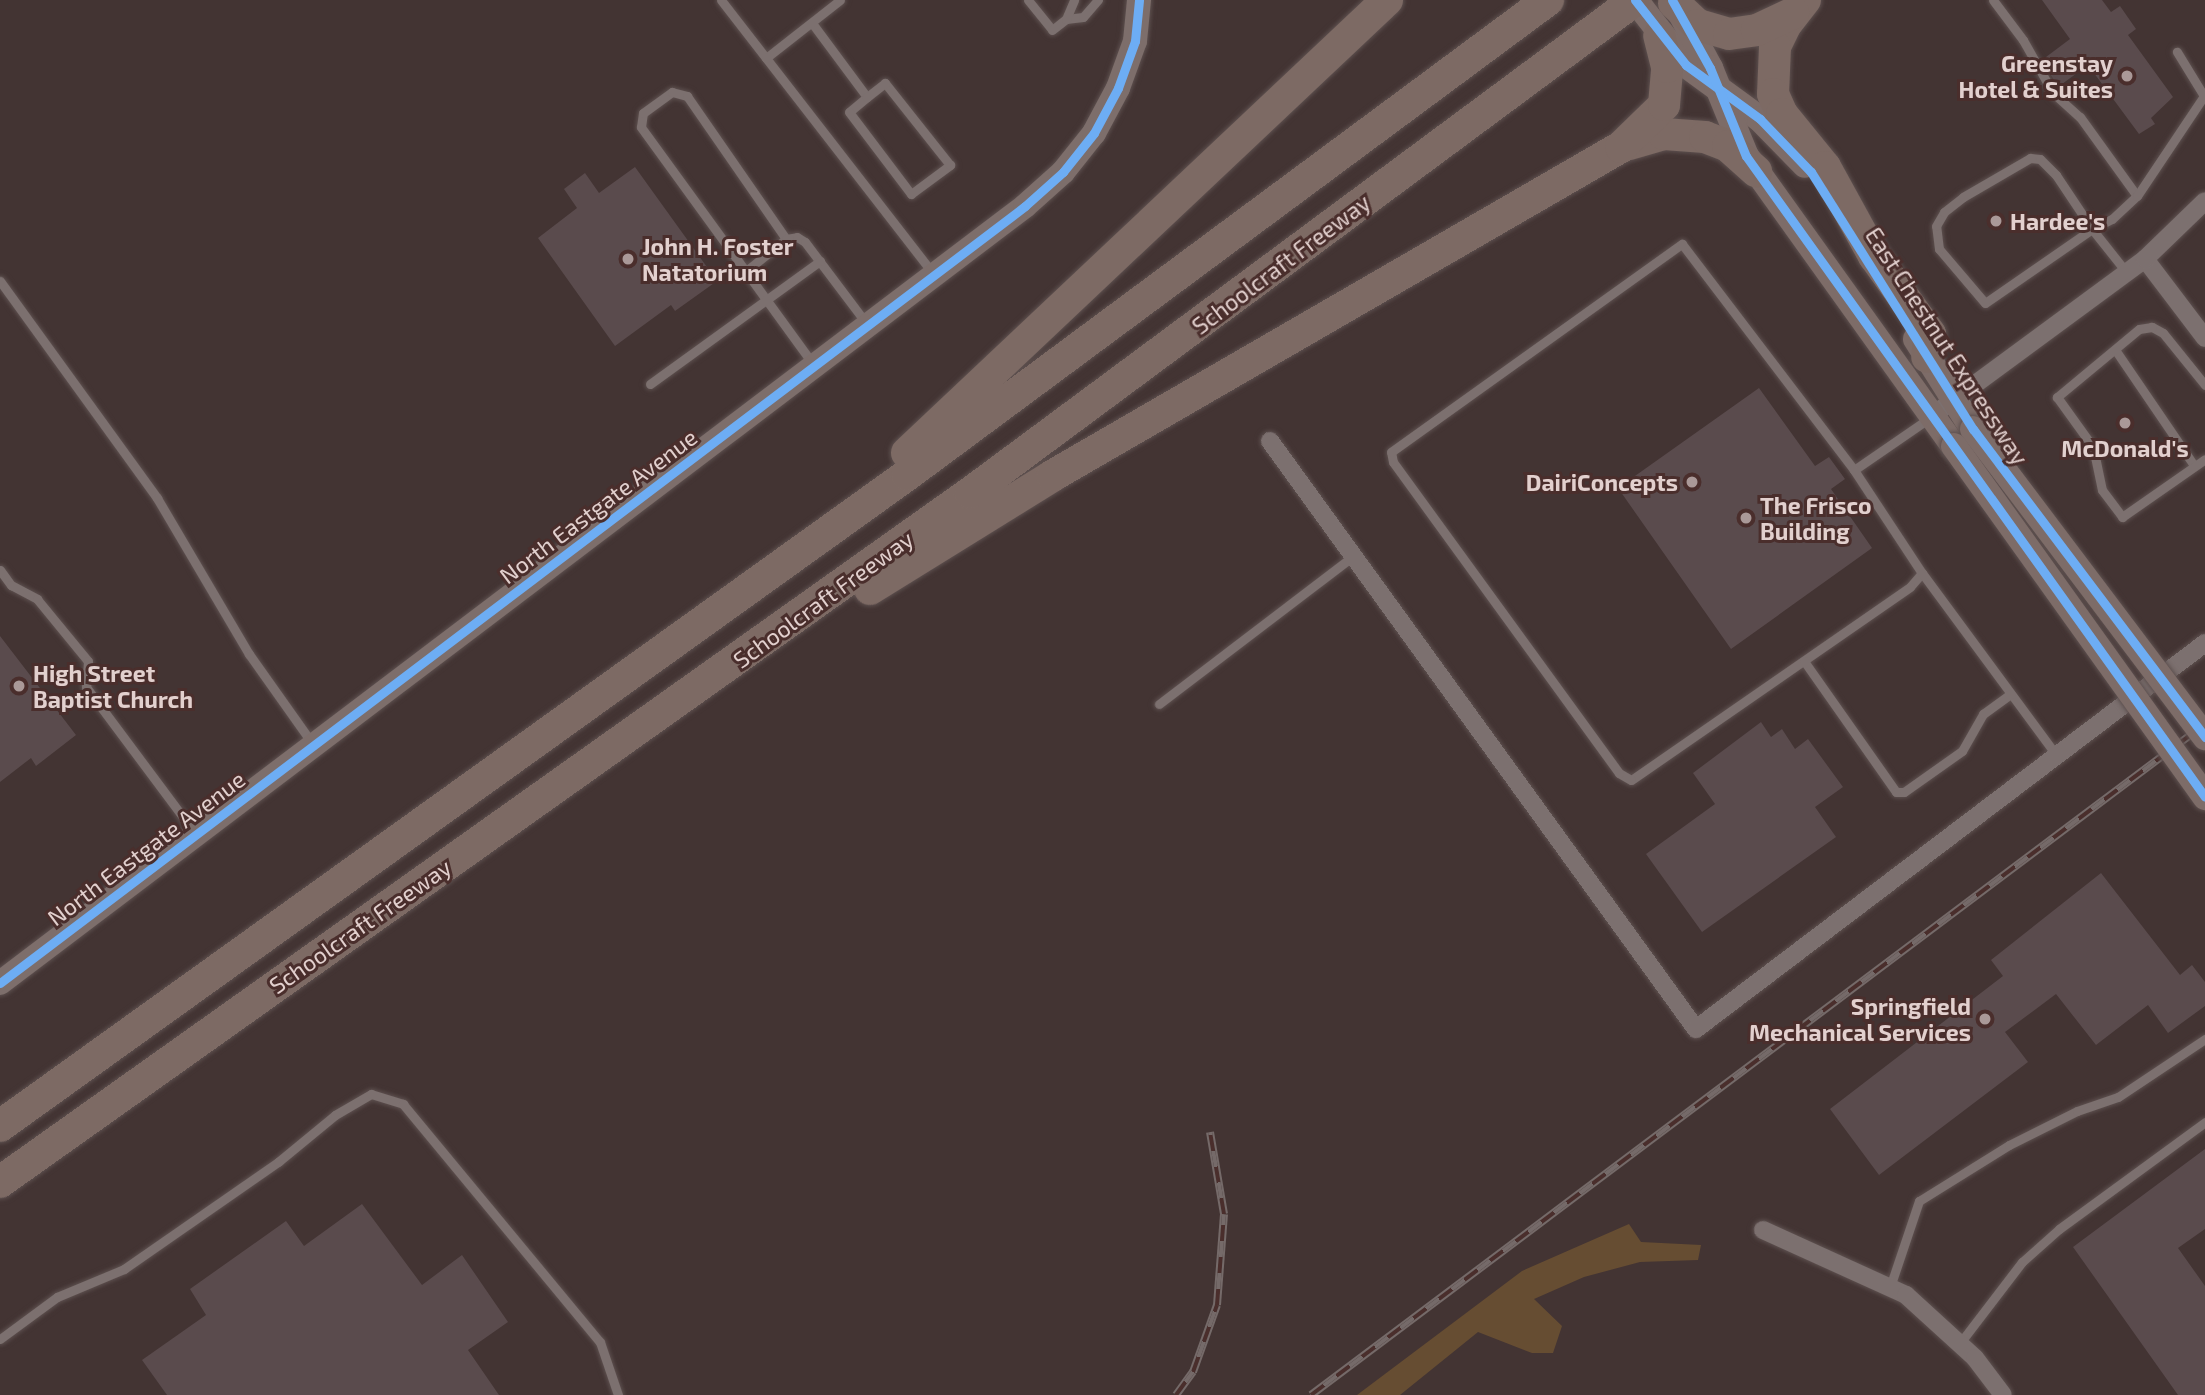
<!DOCTYPE html>
<style>
body{margin:0}
#map{position:relative;width:2205px;height:1395px;overflow:hidden;background:#433433;font-family:"Exo 2",sans-serif}
div>[style]{position:absolute}
.green>*{inset:0;background:#664d32}
.building>*{inset:0;background:#5a4b4d}
.roads{filter:drop-shadow(0 0 2px #5d504f) drop-shadow(0 0 2px #5d504f)}
.lane>*{height:9px;margin:-4.5px;padding:0 4.5px;transform-origin:4.5px;border-radius:4.5px;background:#7c706f}
.street>*{height:18px;margin:-9px;padding:0 9px;transform-origin:9px;border-radius:9px;background:#7c706f}
.secondary>*{height:24px;margin:-12px;padding:0 12px;transform-origin:12px;border-radius:12px;background:#7d6e6b}
.primary>*{height:26px;margin:-13px;padding:0 13px;transform-origin:13px;border-radius:13px;background:#7d6c68}
.highway>*{height:32px;margin:-16px;padding:0 16px;transform-origin:16px;border-radius:16px;background:#7d6a64}
.rail>*{height:8px;margin-top:-4px;transform-origin:0;background:repeating-linear-gradient(90deg,#4a2e2c 0 16px,#756a69 0 32px);box-sizing:border-box;border-block:2px solid #756a69}
.bridges{filter:drop-shadow(0 0 2px #5d504f) drop-shadow(0 0 2px #5d504f)}
.primary-bridge>*{height:26px;margin:-13px;padding:0 13px;transform-origin:13px;border-radius:13px;background:#7d6c68}
.cycleway>*{height:9px;margin:-4.5px;padding:0 4.5px;transform-origin:4.5px;border-radius:4.5px;background:#6dadf4}
.dots>*{width:19px;height:19px;translate:-50% -50%;box-sizing:border-box;border:4px solid #4a2e2c;border-radius:50%}
span{translate:-50% -50%;white-space:nowrap;text-align:center;line-height:1.15;-webkit-text-stroke:6px #4a2e2c;paint-order:stroke}
.poi-label{font-size:23px;color:#e2d0ce;font-weight:700}
.right{translate:-100% -50%;text-align:right}
.left{translate:0 -50%;text-align:left}
.street-label{font-size:23px;color:#e2d0ce}
</style>
<div id="map">
<div class="green">
<i style="clip-path:polygon(1629px 1224px,1641px 1242px,1701px 1245px,1698px 1260px,1640px 1262px,1584px 1277px,1534px 1299px,1562px 1326px,1553px 1353px,1532px 1353px,1478px 1332px,1400px 1395px,1357px 1395px,1522px 1271px)"></i>
</div>
<div class="building">
<i style="clip-path:polygon(2042px 0,2102px 0,2111px 12px,2120px 6px,2136px 29px,2128px 35px,2173px 97px,2151px 118px,2155px 124px,2139px 134px,2088px 65px,2058px 87px,2042px 60px,2070px 39px)"></i>
<i style="clip-path:polygon(635px 167px,717px 281px,675px 311px,671px 305px,615px 346px,538px 238px,577px 208px,564px 189px,585px 173px,599px 193px)"></i>
<i style="clip-path:polygon(1759px 388px,1815px 466px,1829px 457px,1845px 479px,1831px 489px,1872px 548px,1731px 649px,1618px 488px)"></i>
<i style="clip-path:polygon(0 636px,76px 735px,36px 766px,31px 758px,0 782px)"></i>
<i style="clip-path:polygon(1761px 722px,1771px 737px,1782px 729px,1795px 749px,1808px 739px,1843px 787px,1815px 807px,1836px 837px,1702px 932px,1646px 854px,1715px 804px,1693px 773px)"></i>
<i style="clip-path:polygon(2101px 873px,2180px 975px,2192px 965px,2205px 982px,2205px 1006px,2168px 1033px,2148px 1005px,2096px 1045px,2056px 994px,2005px 1032px,2028px 1062px,1879px 1175px,1830px 1109px,2003px 976px,1991px 960px)"></i>
<i style="clip-path:polygon(2205px 1149px,2205px 1229px,2178px 1248px,2205px 1286px,2205px 1395px,2178px 1395px,2073px 1247px)"></i>
<i style="clip-path:polygon(362px 1204px,422px 1285px,462px 1255px,508px 1322px,468px 1350px,499px 1395px,167px 1395px,142px 1360px,206px 1315px,190px 1289px,286px 1221px,304px 1246px)"></i>
</div>
<div class="roads">
<div class="lane">
<i style="left:721px;top:0;width:346px;rotate:52.2deg"></i>
<i style="left:1028px;top:0;width:38px;rotate:51deg"></i>
<i style="left:1052px;top:30px;width:18px;rotate:-38deg"></i>
<i style="left:1066px;top:19px;width:17px;rotate:-7deg"></i>
<i style="left:1083px;top:17px;width:23px;rotate:-49deg"></i>
<i style="left:1993px;top:0;width:50px;rotate:53.1deg"></i>
<i style="left:2023px;top:40px;width:61px;rotate:60.5deg"></i>
<i style="left:2053px;top:93px;width:36px;rotate:42deg"></i>
<i style="left:2080px;top:117px;width:97px;rotate:54.2deg"></i>
<i style="left:1066px;top:19px;width:21px;rotate:-67deg"></i>
<i style="left:812px;top:23px;width:92px;rotate:53.4deg"></i>
<i style="left:867px;top:97px;width:23px;rotate:140deg"></i>
<i style="left:849px;top:112px;width:103px;rotate:52.9deg"></i>
<i style="left:911px;top:194px;width:49px;rotate:-36.6deg"></i>
<i style="left:950px;top:165px;width:105px;rotate:-128.4deg"></i>
<i style="left:885px;top:83px;width:23px;rotate:142deg"></i>
<i style="left:766px;top:58px;width:94px;rotate:-38.1deg"></i>
<i style="left:2030px;top:158px;width:10px;rotate:6deg"></i>
<i style="left:2040px;top:159px;width:23px;rotate:45deg"></i>
<i style="left:2056px;top:175px;width:65px;rotate:56.3deg"></i>
<i style="left:2092px;top:229px;width:130px;rotate:145.3deg"></i>
<i style="left:1985px;top:303px;width:71px;rotate:-130.4deg"></i>
<i style="left:1939px;top:249px;width:23px;rotate:-97deg"></i>
<i style="left:1936px;top:226px;width:16px;rotate:-60deg"></i>
<i style="left:1944px;top:212px;width:24px;rotate:-38deg"></i>
<i style="left:1963px;top:197px;width:78px;rotate:-30.2deg"></i>
<i style="left:746px;top:271px;width:51px;rotate:-38.7deg"></i>
<i style="left:2127px;top:273px;width:56px;rotate:-128.5deg"></i>
<i style="left:2092px;top:229px;width:22px;rotate:-27deg"></i>
<i style="left:2112px;top:219px;width:34px;rotate:-43deg"></i>
<i style="left:2137px;top:196px;width:120px;rotate:-56.2deg"></i>
<i style="left:2204px;top:96px;width:52px;rotate:-121.5deg"></i>
<i style="left:0;top:281px;width:268px;rotate:54.1deg"></i>
<i style="left:157px;top:498px;width:181px;rotate:59.5deg"></i>
<i style="left:249px;top:654px;width:109px;rotate:54.7deg"></i>
<i style="left:2116px;top:351px;width:137px;rotate:55.7deg"></i>
<i style="left:813px;top:364px;width:293px;rotate:-126deg"></i>
<i style="left:641px;top:127px;width:14px;rotate:-82deg"></i>
<i style="left:643px;top:113px;width:36px;rotate:-36deg"></i>
<i style="left:672px;top:92px;width:16px;rotate:15deg"></i>
<i style="left:687px;top:96px;width:174px;rotate:55.3deg"></i>
<i style="left:786px;top:239px;width:11px;rotate:-10deg"></i>
<i style="left:797px;top:237px;width:9px;rotate:32deg"></i>
<i style="left:805px;top:242px;width:101px;rotate:53deg"></i>
<i style="left:650px;top:384px;width:210px;rotate:-35.9deg"></i>
<i style="left:2205px;top:385px;width:67px;rotate:-128.9deg"></i>
<i style="left:2163px;top:333px;width:13px;rotate:-151deg"></i>
<i style="left:2152px;top:327px;width:13px;rotate:171deg"></i>
<i style="left:2139px;top:329px;width:107px;rotate:140.3deg"></i>
<i style="left:2057px;top:397px;width:62px;rotate:54.2deg"></i>
<i style="left:2093px;top:447px;width:44px;rotate:78.2deg"></i>
<i style="left:2102px;top:490px;width:34px;rotate:53deg"></i>
<i style="left:2122px;top:517px;width:101px;rotate:-34.9deg"></i>
<i style="left:1854px;top:470px;width:93px;rotate:-34.5deg"></i>
<i style="left:0;top:570px;width:19px;rotate:54deg"></i>
<i style="left:11px;top:585px;width:30px;rotate:28deg"></i>
<i style="left:37px;top:599px;width:80px;rotate:50.6deg"></i>
<i style="left:88px;top:661px;width:26px;rotate:94deg"></i>
<i style="left:86px;top:687px;width:182px;rotate:53.3deg"></i>
<i style="left:1922px;top:573px;width:18px;rotate:131deg"></i>
<i style="left:1910px;top:587px;width:339px;rotate:145.3deg"></i>
<i style="left:1631px;top:780px;width:14px;rotate:-150deg"></i>
<i style="left:1619px;top:773px;width:384px;rotate:-126deg"></i>
<i style="left:1393px;top:462px;width:10px;rotate:-101deg"></i>
<i style="left:1391px;top:452px;width:358px;rotate:-35.6deg"></i>
<i style="left:1682px;top:244px;width:284px;rotate:52.7deg"></i>
<i style="left:1854px;top:470px;width:123px;rotate:56.6deg"></i>
<i style="left:1922px;top:573px;width:226px;rotate:53.6deg"></i>
<i style="left:1804px;top:661px;width:160px;rotate:54.9deg"></i>
<i style="left:1896px;top:792px;width:8px"></i>
<i style="left:1904px;top:792px;width:71px;rotate:-35.3deg"></i>
<i style="left:1962px;top:751px;width:43px;rotate:-60.4deg"></i>
<i style="left:1983px;top:714px;width:34px;rotate:-36deg"></i>
<i style="left:1159px;top:704px;width:244px;rotate:-37.3deg"></i>
<i style="left:1890px;top:1287px;width:91px;rotate:-71.4deg"></i>
<i style="left:1919px;top:1201px;width:106px;rotate:-31.9deg"></i>
<i style="left:2009px;top:1145px;width:76px;rotate:-26.6deg"></i>
<i style="left:2077px;top:1111px;width:43px;rotate:-18.9deg"></i>
<i style="left:2118px;top:1097px;width:105px;rotate:-33.7deg"></i>
<i style="left:0;top:1339px;width:71px;rotate:-36.4deg"></i>
<i style="left:57px;top:1297px;width:73px;rotate:-22.7deg"></i>
<i style="left:124px;top:1269px;width:188px;rotate:-34.8deg"></i>
<i style="left:278px;top:1162px;width:74px;rotate:-39.5deg"></i>
<i style="left:335px;top:1115px;width:42px;rotate:-30.3deg"></i>
<i style="left:371px;top:1094px;width:34px;rotate:17deg"></i>
<i style="left:403px;top:1104px;width:309px;rotate:50.4deg"></i>
<i style="left:600px;top:1342px;width:56px;rotate:71.2deg"></i>
<i style="left:1960px;top:1343px;width:102px;rotate:-52.6deg"></i>
<i style="left:2022px;top:1262px;width:50px;rotate:-41.7deg"></i>
<i style="left:2059px;top:1229px;width:181px;rotate:-36.2deg"></i>
</div>
<div class="street">
<i style="left:2145px;top:259px;width:99px;rotate:52.8deg"></i>
<i style="left:1932px;top:416px;width:265px;rotate:-36.4deg"></i>
<i style="left:2145px;top:259px;width:83px;rotate:-44deg"></i>
<i style="left:1270px;top:441px;width:726px;rotate:54.08deg"></i>
<i style="left:1696px;top:1029px;width:639px;rotate:-37.17deg"></i>
<i style="left:1763px;top:1230px;width:157px;rotate:24.4deg"></i>
<i style="left:1906px;top:1295px;width:93px;rotate:42.4deg"></i>
<i style="left:1975px;top:1358px;width:46px;rotate:52.9deg"></i>
</div>
<div class="secondary">
<i style="left:0;top:983px;width:1286px;rotate:-37.16deg"></i>
<i style="left:1025px;top:206px;width:51px;rotate:-41.8deg"></i>
<i style="left:1063px;top:172px;width:50px;rotate:-51.5deg"></i>
<i style="left:1094px;top:133px;width:51px;rotate:-61.9deg"></i>
<i style="left:1118px;top:88px;width:50px;rotate:-70.1deg"></i>
<i style="left:1135px;top:41px;width:41px;rotate:-84.4deg"></i>
</div>
<div class="primary">
<i style="left:1635px;top:0;width:83px;rotate:51.9deg"></i>
<i style="left:1686px;top:65px;width:92px;rotate:36.1deg"></i>
<i style="left:1760px;top:119px;width:64px;rotate:45.6deg"></i>
<i style="left:1680px;top:12px;width:64px;rotate:61.8deg"></i>
<i style="left:1710px;top:68px;width:95px;rotate:67.8deg"></i>
<i style="left:1746px;top:156px;width:357px;rotate:54.4deg"></i>
<i style="left:1916px;top:339px;width:107px;rotate:57.7deg"></i>
</div>
<div class="highway">
<i style="left:1805px;top:0;width:31px;rotate:128deg"></i>
<i style="left:1786px;top:24px;width:25px;rotate:116deg"></i>
<i style="left:1775px;top:47px;width:47px;rotate:92.4deg"></i>
<i style="left:1773px;top:94px;width:22px;rotate:66deg"></i>
<i style="left:1782px;top:114px;width:68px;rotate:50.9deg"></i>
<i style="left:1825px;top:167px;width:102px;rotate:61.2deg"></i>
<i style="left:1874px;top:256px;width:96px;rotate:54.3deg"></i>
<i style="left:1930px;top:334px;width:23px;rotate:97deg"></i>
<i style="left:1674px;top:3px;width:33px;rotate:43deg"></i>
<i style="left:1698px;top:25px;width:32px;rotate:16deg"></i>
<i style="left:1729px;top:34px;width:28px;rotate:-8deg"></i>
<i style="left:1757px;top:30px;width:40px;rotate:-25deg"></i>
<i style="left:1629px;top:144px;width:36px;rotate:-16deg"></i>
<i style="left:1664px;top:134px;width:41px;rotate:4.2deg"></i>
<i style="left:1705px;top:137px;width:25px;rotate:21deg"></i>
<i style="left:1728px;top:146px;width:38px;rotate:42deg"></i>
<i style="left:907px;top:453px;width:660px;rotate:-43.34deg"></i>
<i style="left:870px;top:589px;width:214px;rotate:-31.8deg"></i>
<i style="left:1052px;top:476px;width:657px;rotate:-30.04deg"></i>
<i style="left:1621px;top:147px;width:60px;rotate:-44.3deg"></i>
<i style="left:1664px;top:105px;width:38px;rotate:-85deg"></i>
<i style="left:1667px;top:67px;width:32px;rotate:-104deg"></i>
<i style="left:0;top:1126px;width:1116px;rotate:-35.67deg"></i>
<i style="left:907px;top:475px;width:798px;rotate:-36.54deg"></i>
<i style="left:0;top:1182px;width:1190px;rotate:-35.39deg"></i>
<i style="left:970px;top:493px;width:828px;rotate:-36.55deg"></i>
</div>
</div>
<div class="rail">
<i style="left:1176px;top:1395px;width:29px;rotate:-54deg"></i>
<i style="left:1193px;top:1372px;width:71px;rotate:-70.3deg"></i>
<i style="left:1217px;top:1305px;width:91px;rotate:-85.6deg"></i>
<i style="left:1224px;top:1214px;width:83px;rotate:-99.7deg"></i>
<i style="left:1311px;top:1395px;width:1118px;rotate:-36.89deg"></i>
</div>
<div class="bridges">
<div class="primary-bridge">
<i style="left:1973px;top:429px;width:386px;rotate:53deg"></i>
<i style="left:1954px;top:446px;width:432px;rotate:54.4deg"></i>
</div>
</div>
<div class="cycleway">
<i style="left:1635px;top:0;width:83px;rotate:51.9deg"></i>
<i style="left:1686px;top:65px;width:92px;rotate:36.1deg"></i>
<i style="left:1760px;top:119px;width:74px;rotate:46.1deg"></i>
<i style="left:1811px;top:172px;width:304px;rotate:57.8deg"></i>
<i style="left:1973px;top:429px;width:386px;rotate:53deg"></i>
<i style="left:1672px;top:0;width:78px;rotate:60.8deg"></i>
<i style="left:1710px;top:68px;width:95px;rotate:67.8deg"></i>
<i style="left:1746px;top:156px;width:788px;rotate:54.39deg"></i>
<i style="left:0;top:983px;width:1286px;rotate:-37.16deg"></i>
<i style="left:1025px;top:206px;width:51px;rotate:-41.8deg"></i>
<i style="left:1063px;top:172px;width:50px;rotate:-51.5deg"></i>
<i style="left:1094px;top:133px;width:51px;rotate:-61.9deg"></i>
<i style="left:1118px;top:88px;width:50px;rotate:-70.1deg"></i>
<i style="left:1135px;top:41px;width:41px;rotate:-84.4deg"></i>
</div>
<div class="dots">
<i style="left:2127px;top:76px;background:#aa9998"></i>
<i style="left:1996px;top:221px;background:#aa9998"></i>
<i style="left:628px;top:259px;background:#aa9998"></i>
<i style="left:2125px;top:423px;background:#aa9998"></i>
<i style="left:1692px;top:482px;background:#aa9998"></i>
<i style="left:1746px;top:518px;background:#aa9998"></i>
<i style="left:19px;top:686px;background:#aa9998"></i>
<i style="left:1985px;top:1019px;background:#aa9998"></i>
</div>
<div class="poi-label">
<span class="right" style="left:2113px;top:76px">Greenstay<br>Hotel &amp; Suites</span>
<span class="left" style="left:2010px;top:221px">Hardee's</span>
<span class="left" style="left:642px;top:259px">John H. Foster<br>Natatorium</span>
<span style="left:2125px;top:448px">McDonald's</span>
<span class="right" style="left:1678px;top:482px">DairiConcepts</span>
<span class="left" style="left:1760px;top:518px">The Frisco<br>Building</span>
<span class="left" style="left:33px;top:686px">High Street<br>Baptist Church</span>
<span class="right" style="left:1971px;top:1019px">Springfield<br>Mechanical Services</span>
</div>
<div class="street-label">
<span style="left:1281px;top:264px;rotate:-37deg">Schoolcraft Freeway</span>
<span style="left:1947px;top:346px;rotate:57deg">East Chestnut Expressway</span>
<span style="left:598px;top:506px;rotate:-37deg">North Eastgate Avenue</span>
<span style="left:823px;top:599px;rotate:-36deg">Schoolcraft Freeway</span>
<span style="left:146px;top:848px;rotate:-37deg">North Eastgate Avenue</span>
<span style="left:360px;top:926px;rotate:-35deg">Schoolcraft Freeway</span>
</div>
</div>
